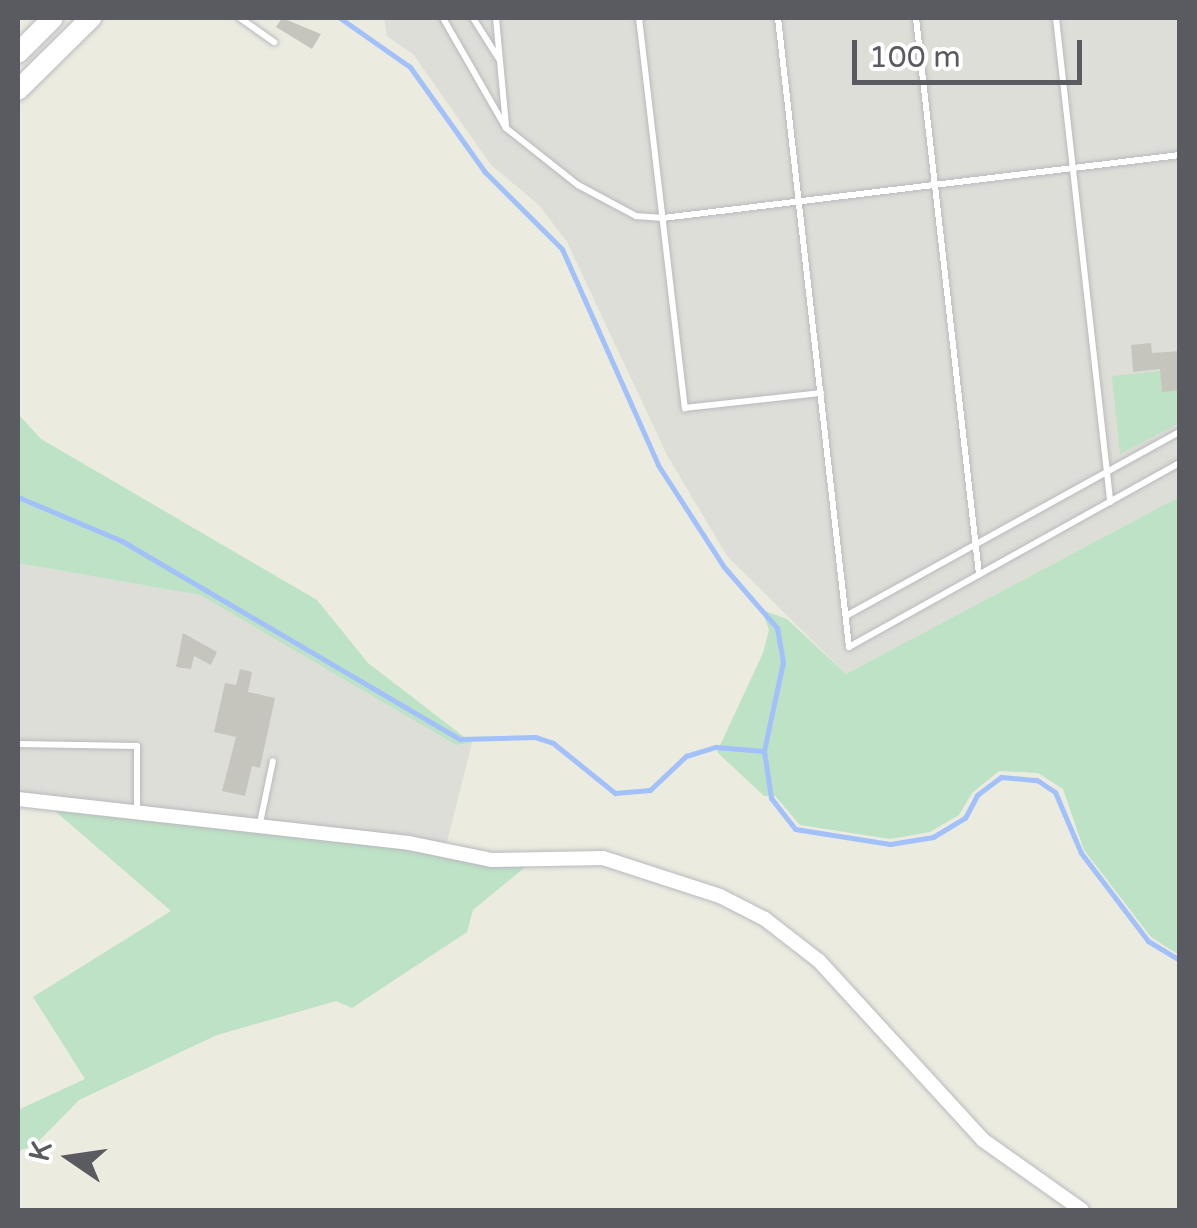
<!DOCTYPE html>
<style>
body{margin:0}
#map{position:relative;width:1197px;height:1228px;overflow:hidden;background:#ebebe0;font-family:"Varela Round",sans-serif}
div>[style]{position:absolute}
.industrial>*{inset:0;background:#deded8}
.green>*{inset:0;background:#bde2c5}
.stream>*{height:5px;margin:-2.5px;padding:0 2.5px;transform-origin:2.5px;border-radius:2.5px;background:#a2c0f9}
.building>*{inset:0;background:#c6c5bd}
.roads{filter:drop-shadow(0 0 2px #b8b9be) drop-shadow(0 0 2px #b8b9be)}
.service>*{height:6px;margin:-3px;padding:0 3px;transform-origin:3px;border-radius:3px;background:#fff}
.minor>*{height:14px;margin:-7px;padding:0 7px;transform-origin:7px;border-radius:7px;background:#fff}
.secondary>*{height:20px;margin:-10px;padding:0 10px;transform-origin:10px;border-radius:10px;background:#fff}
span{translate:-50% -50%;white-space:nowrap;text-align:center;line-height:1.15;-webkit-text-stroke:8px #fff;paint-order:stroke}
.frame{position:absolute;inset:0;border:20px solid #595b60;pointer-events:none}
.north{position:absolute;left:20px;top:1108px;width:100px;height:100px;-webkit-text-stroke:8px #fff;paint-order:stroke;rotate:283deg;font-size:28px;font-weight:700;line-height:40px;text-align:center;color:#595b60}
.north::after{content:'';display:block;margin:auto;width:35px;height:45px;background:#595b60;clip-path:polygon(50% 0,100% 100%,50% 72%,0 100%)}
.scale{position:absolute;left:852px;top:40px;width:230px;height:45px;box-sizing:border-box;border:5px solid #595b60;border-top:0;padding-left:12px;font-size:30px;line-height:35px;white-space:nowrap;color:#595b60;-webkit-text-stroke:8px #fff;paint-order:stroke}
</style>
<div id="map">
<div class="industrial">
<i style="clip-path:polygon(384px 18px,1179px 18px,1179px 497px,846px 674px,727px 556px,667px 455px,567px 242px,539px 205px,491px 165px,413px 54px,387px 36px)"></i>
<i style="clip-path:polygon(18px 563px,200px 595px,456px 745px,472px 743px,446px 846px,18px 794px)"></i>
</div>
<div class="green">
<i style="clip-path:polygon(1179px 369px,1179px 423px,1120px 454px,1112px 376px)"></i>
<i style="clip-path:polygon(18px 414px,41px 439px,317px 600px,368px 663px,472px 743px,456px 745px,200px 595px,18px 563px)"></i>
<i style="clip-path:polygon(1179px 497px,1179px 955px,1151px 937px,1084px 850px,1063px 789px,1038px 773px,999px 771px,972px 793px,959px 815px,930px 832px,890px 839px,800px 825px,775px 796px,764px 796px,717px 752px,763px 653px,769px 630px,762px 610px,787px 619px,846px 674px)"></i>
<i style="clip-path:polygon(55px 811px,401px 849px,490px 866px,530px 863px,473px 910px,467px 932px,352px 1008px,336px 1001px,217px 1035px,79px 1100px,35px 1145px,18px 1151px,18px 1110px,85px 1079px,33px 997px,171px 911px)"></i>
</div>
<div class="stream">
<i style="left:340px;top:18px;width:85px;rotate:35deg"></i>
<i style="left:410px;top:67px;width:129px;rotate:54.5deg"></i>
<i style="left:485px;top:172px;width:109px;rotate:45deg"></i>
<i style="left:562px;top:249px;width:236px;rotate:66deg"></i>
<i style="left:658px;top:465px;width:121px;rotate:57.1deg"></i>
<i style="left:724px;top:567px;width:81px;rotate:49deg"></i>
<i style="left:777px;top:628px;width:35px;rotate:80deg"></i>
<i style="left:783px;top:662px;width:91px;rotate:102.1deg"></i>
<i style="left:18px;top:497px;width:113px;rotate:22.9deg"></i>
<i style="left:122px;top:541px;width:392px;rotate:30.4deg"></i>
<i style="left:460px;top:739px;width:75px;rotate:-1.5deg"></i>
<i style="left:535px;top:737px;width:19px;rotate:18deg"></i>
<i style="left:553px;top:743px;width:80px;rotate:38.9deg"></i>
<i style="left:615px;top:793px;width:35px;rotate:-5deg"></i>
<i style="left:650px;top:790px;width:50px;rotate:-43.4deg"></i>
<i style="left:686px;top:756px;width:31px;rotate:-17deg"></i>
<i style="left:716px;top:747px;width:48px;rotate:4.8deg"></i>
<i style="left:764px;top:751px;width:48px;rotate:81.5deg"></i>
<i style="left:771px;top:798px;width:39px;rotate:52deg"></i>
<i style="left:795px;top:829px;width:96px;rotate:9deg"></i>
<i style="left:890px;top:844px;width:44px;rotate:-9.2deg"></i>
<i style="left:933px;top:837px;width:37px;rotate:-31deg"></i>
<i style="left:965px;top:818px;width:26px;rotate:-62deg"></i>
<i style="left:977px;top:795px;width:30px;rotate:-37deg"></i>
<i style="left:1001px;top:777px;width:36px;rotate:5deg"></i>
<i style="left:1037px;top:780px;width:22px;rotate:34deg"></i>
<i style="left:1055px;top:792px;width:66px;rotate:66.9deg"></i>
<i style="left:1081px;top:853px;width:111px;rotate:52.7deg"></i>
<i style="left:1148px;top:941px;width:37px;rotate:31deg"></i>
</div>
<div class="building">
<i style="clip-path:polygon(282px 18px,321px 34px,312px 49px,276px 27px)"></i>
<i style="clip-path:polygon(1151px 343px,1152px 353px,1180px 351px,1180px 390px,1162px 392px,1160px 369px,1133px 372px,1131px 345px)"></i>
<i style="clip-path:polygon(183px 633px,217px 652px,211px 665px,194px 656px,191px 669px,176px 667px)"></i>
<i style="clip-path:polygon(240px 669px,252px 672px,248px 692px,275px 698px,260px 768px,252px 766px,245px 796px,222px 791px,236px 737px,214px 732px,225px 683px,236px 685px)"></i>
</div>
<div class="roads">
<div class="service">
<i style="left:240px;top:18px;width:42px;rotate:35.2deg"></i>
<i style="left:443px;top:18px;width:127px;rotate:60.2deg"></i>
<i style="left:506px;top:128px;width:92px;rotate:38.4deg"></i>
<i style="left:578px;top:185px;width:66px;rotate:28.1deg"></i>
<i style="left:636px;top:216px;width:27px;rotate:4deg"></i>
<i style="left:663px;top:218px;width:521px;rotate:-6.95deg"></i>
<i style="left:473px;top:18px;width:49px;rotate:57.6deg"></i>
<i style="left:496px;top:18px;width:108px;rotate:84.7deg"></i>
<i style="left:639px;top:18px;width:393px;rotate:83.3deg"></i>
<i style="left:685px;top:408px;width:137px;rotate:-6.3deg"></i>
<i style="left:778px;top:18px;width:633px;rotate:83.56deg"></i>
<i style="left:849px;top:647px;width:379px;rotate:-29.1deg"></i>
<i style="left:916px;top:18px;width:560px;rotate:83.54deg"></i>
<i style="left:1056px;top:18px;width:487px;rotate:83.6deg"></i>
<i style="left:846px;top:616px;width:381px;rotate:-28.9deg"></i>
<i style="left:18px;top:744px;width:119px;rotate:1deg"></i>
<i style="left:137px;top:746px;width:64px;rotate:90deg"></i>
<i style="left:260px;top:823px;width:63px;rotate:-78.2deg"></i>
</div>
<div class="minor">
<i style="left:18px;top:799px;width:393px;rotate:6.4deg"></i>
<i style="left:409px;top:843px;width:85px;rotate:11.6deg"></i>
<i style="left:492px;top:860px;width:111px;rotate:-1deg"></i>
<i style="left:603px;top:858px;width:123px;rotate:18deg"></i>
<i style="left:720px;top:896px;width:51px;rotate:27.1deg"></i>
<i style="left:765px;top:919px;width:68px;rotate:37.9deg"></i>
<i style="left:819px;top:961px;width:243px;rotate:47.5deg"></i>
<i style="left:983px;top:1140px;width:121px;rotate:35.3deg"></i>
</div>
<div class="secondary">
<i style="left:18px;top:53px;width:49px;rotate:-45deg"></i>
<i style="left:18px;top:90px;width:103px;rotate:-44.6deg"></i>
</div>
</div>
<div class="frame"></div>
<div class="north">K</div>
<div class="scale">100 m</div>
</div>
